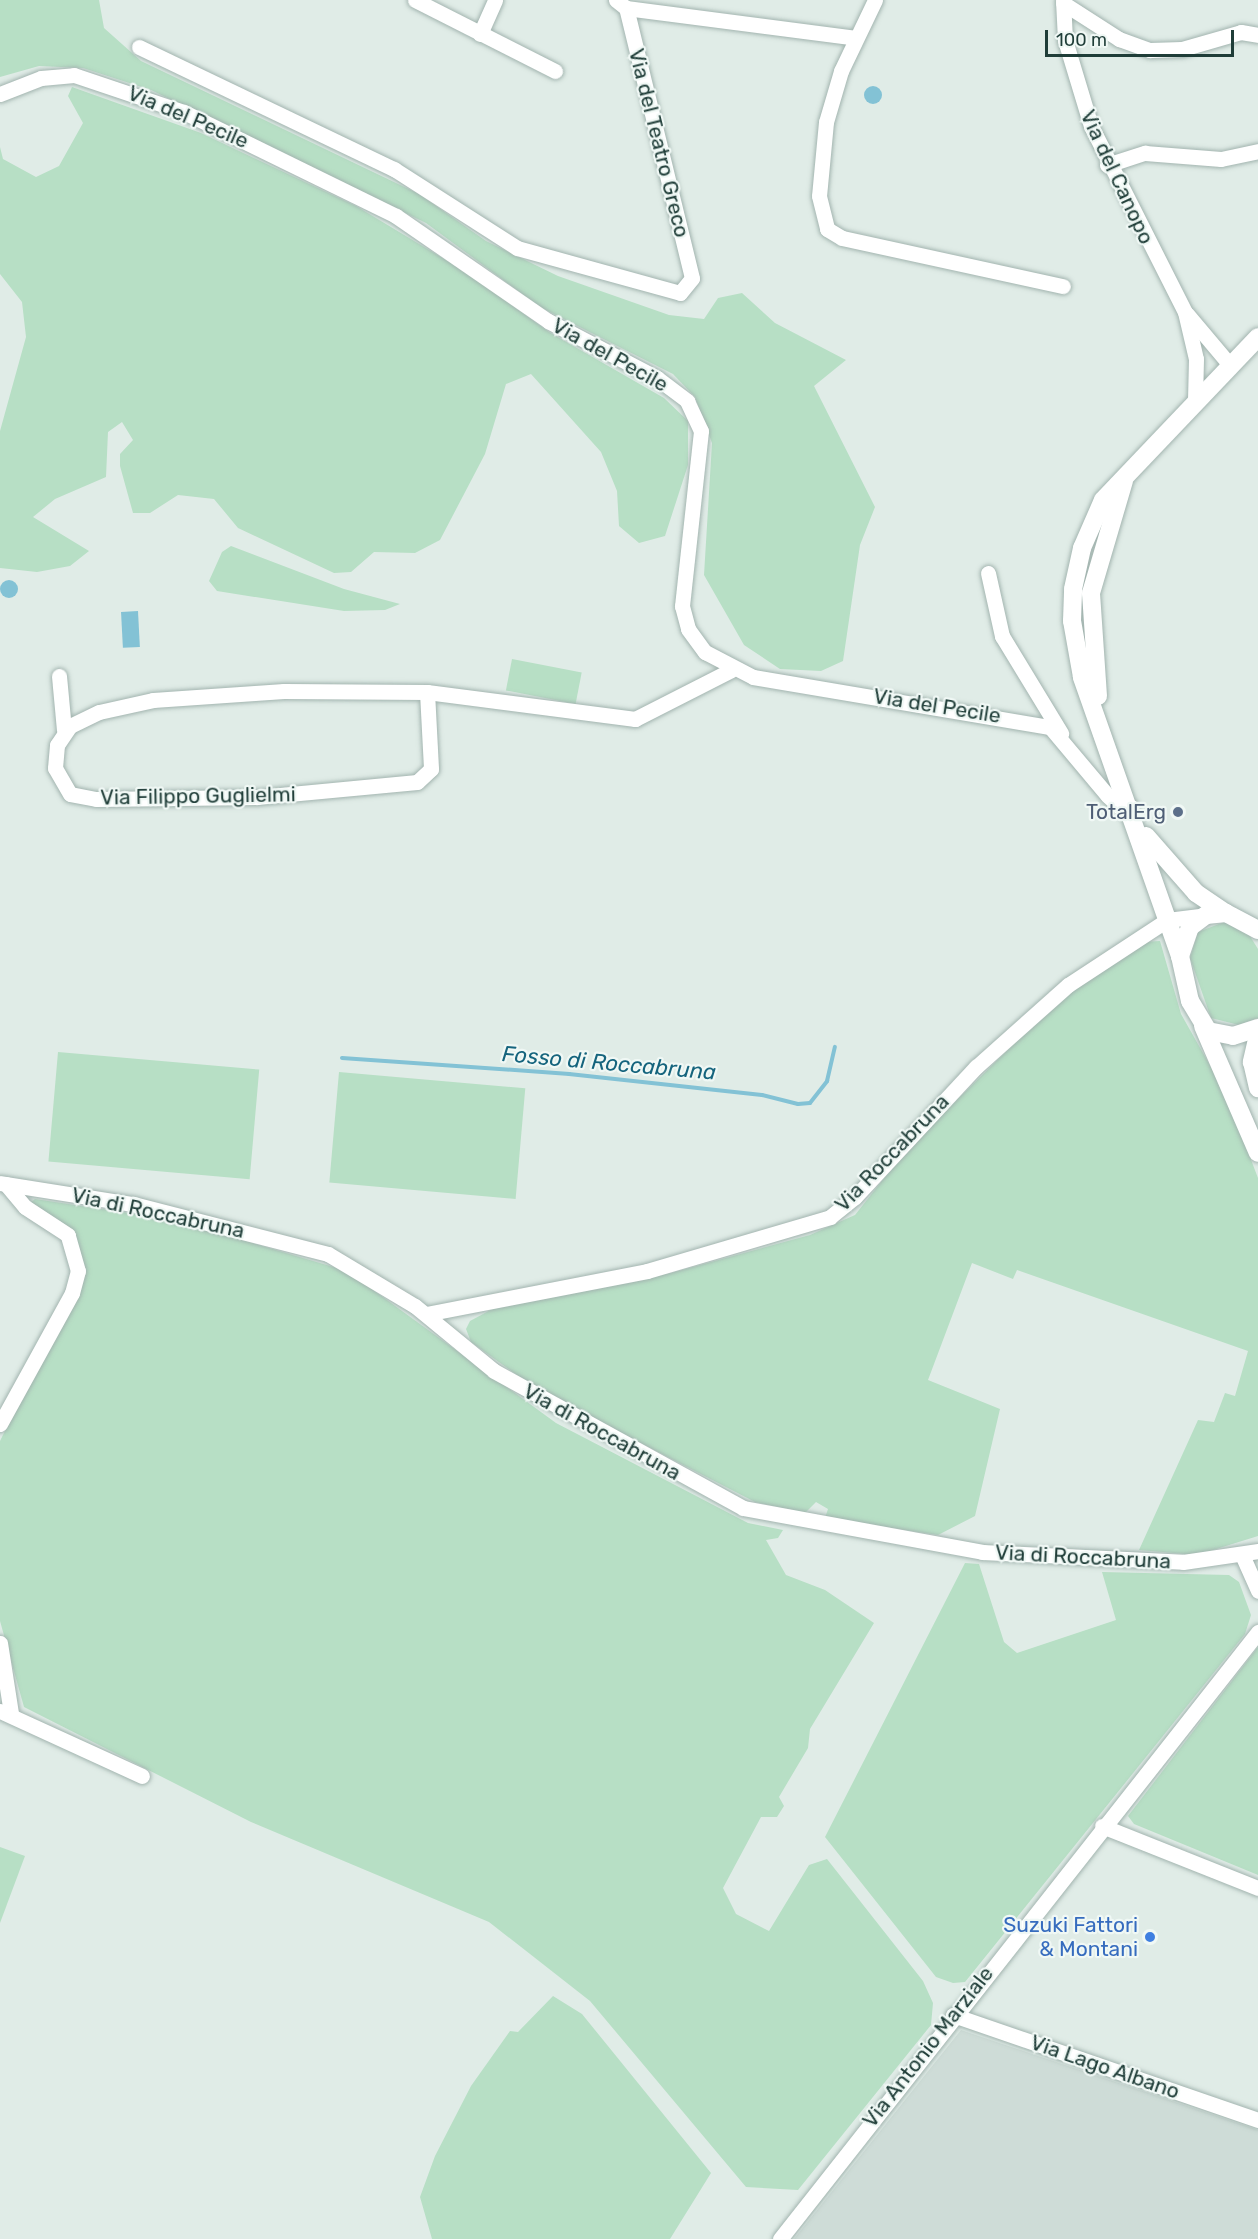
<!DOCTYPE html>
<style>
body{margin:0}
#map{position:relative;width:1258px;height:2239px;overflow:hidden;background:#e0ece7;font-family:Rubik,sans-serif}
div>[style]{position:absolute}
.built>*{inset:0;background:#cedcd7}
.green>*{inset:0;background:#b7dfc5;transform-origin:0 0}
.water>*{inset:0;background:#83c2d5;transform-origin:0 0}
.round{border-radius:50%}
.stream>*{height:4px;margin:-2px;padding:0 2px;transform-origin:2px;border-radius:2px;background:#83c2d5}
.roads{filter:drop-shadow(0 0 2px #a2b4af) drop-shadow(0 0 2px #a2b4af)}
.street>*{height:15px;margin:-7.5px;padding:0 7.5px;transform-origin:7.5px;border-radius:7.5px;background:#fff}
.secondary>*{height:18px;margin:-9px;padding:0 9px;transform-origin:9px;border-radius:9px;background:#fff}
.dots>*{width:16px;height:16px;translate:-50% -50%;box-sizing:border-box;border:3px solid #f0f8f5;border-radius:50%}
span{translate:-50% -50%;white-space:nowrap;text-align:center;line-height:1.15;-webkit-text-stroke:4.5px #f0f8f5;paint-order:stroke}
.street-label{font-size:21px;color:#1f3d38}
.service-label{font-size:21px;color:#4e5e75}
.right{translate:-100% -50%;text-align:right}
.shop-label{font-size:21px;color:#366cbe}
.water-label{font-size:22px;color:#15647d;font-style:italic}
.scale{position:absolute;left:1045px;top:30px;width:189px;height:27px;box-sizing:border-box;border:3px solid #1f3d38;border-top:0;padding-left:8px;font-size:18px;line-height:21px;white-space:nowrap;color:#1f3d38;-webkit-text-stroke:4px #f0f8f5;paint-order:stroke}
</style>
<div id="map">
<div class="built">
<i style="clip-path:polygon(961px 2030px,1258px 2130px,1258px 2239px,794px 2239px)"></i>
</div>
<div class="green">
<i style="clip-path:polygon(0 0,99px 0,104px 28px,141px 61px,419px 194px,486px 241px,558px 276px,669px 315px,704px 319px,718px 298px,742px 293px,775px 323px,846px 360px,814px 386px,875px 507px,860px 545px,843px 661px,821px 671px,780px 669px,744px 645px,704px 575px,712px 443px,695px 397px,673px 374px,540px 307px,426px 223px,151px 90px,83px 68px,39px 66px,0 77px)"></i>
<i style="clip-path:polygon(72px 87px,201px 133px,356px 206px,464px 271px,549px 332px,664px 398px,688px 421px,688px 465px,665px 536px,639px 543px,619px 526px,617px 491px,601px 452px,531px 374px,506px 384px,485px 454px,440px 540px,415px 553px,374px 552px,351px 572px,334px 573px,238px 528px,214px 499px,178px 495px,150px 513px,133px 513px,120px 466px,120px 454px,133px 440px,122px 422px,108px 432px,106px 477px,55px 499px,33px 517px,89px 551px,70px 566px,37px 572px,0 568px,0 431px,26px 337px,22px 302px,0 274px,0 147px,3px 159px,36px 177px,59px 166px,83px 123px,68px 96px)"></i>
<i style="clip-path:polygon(231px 546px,344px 589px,400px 604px,385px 610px,344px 611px,217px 591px,209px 581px,222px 552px)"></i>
<i style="left:512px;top:659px;width:71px;height:32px;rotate:11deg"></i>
<i style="clip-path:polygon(1227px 921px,1248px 933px,1258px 949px,1258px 1018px,1239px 1025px,1211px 1018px,1190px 958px,1198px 932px)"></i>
<i style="clip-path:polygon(1160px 941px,1181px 1014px,1225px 1092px,1258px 1178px,1258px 1536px,1197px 1555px,1139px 1550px,1198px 1420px,1214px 1422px,1225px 1393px,1235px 1396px,1248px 1351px,1017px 1270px,1013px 1279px,972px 1263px,928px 1380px,1000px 1409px,975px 1516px,938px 1535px,825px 1518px,828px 1509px,816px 1502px,805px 1513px,755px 1502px,538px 1390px,471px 1342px,466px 1329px,470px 1321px,498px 1306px,671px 1273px,810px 1235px,855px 1215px,908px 1148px,1064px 995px,1144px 942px)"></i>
<i style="left:58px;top:1052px;width:202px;height:110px;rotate:5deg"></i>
<i style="left:339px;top:1072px;width:187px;height:111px;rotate:5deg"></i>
<i style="clip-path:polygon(35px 1199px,175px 1220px,347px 1271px,556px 1423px,748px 1523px,783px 1530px,778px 1538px,766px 1540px,786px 1575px,825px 1590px,874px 1623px,810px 1729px,808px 1748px,779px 1797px,784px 1806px,777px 1817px,761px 1817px,723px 1888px,736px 1914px,769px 1931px,809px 1865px,827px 1859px,923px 1981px,933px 2003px,931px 2025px,798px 2190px,746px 2187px,590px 2001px,489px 1922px,251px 1822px,24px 1707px,0 1621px,0 1441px,85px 1270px,74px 1233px,29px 1204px)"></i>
<i style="clip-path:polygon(965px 1563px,979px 1564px,1004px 1642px,1017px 1653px,1116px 1620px,1102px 1572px,1229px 1575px,1239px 1582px,1251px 1615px,1245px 1634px,965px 1982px,953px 1983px,936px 1977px,825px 1837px)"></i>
<i style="clip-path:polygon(1258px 1647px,1258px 1875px,1134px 1824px,1128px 1816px)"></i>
<i style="clip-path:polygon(0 1847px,25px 1856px,0 1923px)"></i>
<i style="clip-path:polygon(553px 1996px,582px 2014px,711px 2173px,670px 2239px,432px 2239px,420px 2197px,435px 2156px,471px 2086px,510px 2031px,518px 2032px)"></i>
</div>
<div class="water">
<i class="round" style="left:864px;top:86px;width:18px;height:18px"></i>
<i class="round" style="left:0;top:580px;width:18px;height:18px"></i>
<i style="left:138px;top:611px;width:36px;height:17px;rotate:87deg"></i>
</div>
<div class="stream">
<i style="left:342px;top:1058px;width:228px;rotate:4deg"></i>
<i style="left:569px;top:1074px;width:194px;rotate:6.2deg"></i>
<i style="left:762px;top:1095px;width:37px;rotate:14deg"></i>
<i style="left:798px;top:1104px;width:12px;rotate:-5deg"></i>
<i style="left:810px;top:1103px;width:28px;rotate:-52deg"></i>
<i style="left:827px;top:1081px;width:35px;rotate:-77deg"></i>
</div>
<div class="roads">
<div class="street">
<i style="left:415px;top:0;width:157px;rotate:26.9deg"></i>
<i style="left:875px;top:0;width:79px;rotate:115.6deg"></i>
<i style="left:841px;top:71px;width:53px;rotate:106.4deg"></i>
<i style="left:826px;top:122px;width:74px;rotate:95.4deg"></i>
<i style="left:819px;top:196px;width:34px;rotate:76deg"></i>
<i style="left:827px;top:229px;width:17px;rotate:31deg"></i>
<i style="left:842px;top:238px;width:226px;rotate:12.3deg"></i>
<i style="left:1063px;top:0;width:40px;rotate:87.1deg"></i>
<i style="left:1065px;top:40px;width:90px;rotate:73.2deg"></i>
<i style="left:1091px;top:126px;width:208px;rotate:63.2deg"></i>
<i style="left:1185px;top:312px;width:48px;rotate:76.8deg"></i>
<i style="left:1196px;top:359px;width:41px;rotate:91.4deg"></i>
<i style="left:1063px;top:3px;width:67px;rotate:32.7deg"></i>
<i style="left:1119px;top:39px;width:33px;rotate:20deg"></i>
<i style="left:1150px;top:50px;width:32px;rotate:-2deg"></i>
<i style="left:1182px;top:49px;width:61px;rotate:-16.1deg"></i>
<i style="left:1241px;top:32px;width:17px;rotate:10deg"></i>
<i style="left:626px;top:8px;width:232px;rotate:7.4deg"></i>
<i style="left:480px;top:34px;width:37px;rotate:-66deg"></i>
<i style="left:139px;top:47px;width:283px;rotate:25.6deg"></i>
<i style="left:394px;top:169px;width:146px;rotate:32.7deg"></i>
<i style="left:517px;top:248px;width:169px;rotate:15.4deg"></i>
<i style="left:680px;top:293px;width:19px;rotate:-51deg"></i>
<i style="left:692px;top:278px;width:278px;rotate:-103.7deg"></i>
<i style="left:626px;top:8px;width:13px;rotate:-141deg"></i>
<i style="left:0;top:94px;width:44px;rotate:-21.3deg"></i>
<i style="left:41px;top:78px;width:33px;rotate:-5deg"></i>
<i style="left:74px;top:75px;width:116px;rotate:18.6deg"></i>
<i style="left:184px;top:112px;width:236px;rotate:26.1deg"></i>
<i style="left:396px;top:216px;width:185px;rotate:34.6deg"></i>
<i style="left:548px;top:321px;width:123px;rotate:27.6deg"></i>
<i style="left:657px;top:378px;width:38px;rotate:37deg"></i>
<i style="left:687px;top:401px;width:33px;rotate:65deg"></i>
<i style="left:701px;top:431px;width:176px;rotate:96.2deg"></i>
<i style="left:682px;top:606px;width:24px;rotate:75deg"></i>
<i style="left:688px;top:629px;width:29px;rotate:54deg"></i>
<i style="left:705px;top:652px;width:54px;rotate:27.5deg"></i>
<i style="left:753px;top:677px;width:301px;rotate:9.6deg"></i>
<i style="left:1050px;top:727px;width:90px;rotate:50deg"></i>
<i style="left:1108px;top:796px;width:21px;rotate:43deg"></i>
<i style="left:1123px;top:810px;width:9px;rotate:-18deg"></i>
<i style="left:1107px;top:165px;width:40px;rotate:-18deg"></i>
<i style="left:1145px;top:153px;width:76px;rotate:4.5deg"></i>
<i style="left:1221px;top:159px;width:38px;rotate:-12deg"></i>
<i style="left:1187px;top:314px;width:67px;rotate:49.9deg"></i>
<i style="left:988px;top:573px;width:65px;rotate:77.5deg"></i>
<i style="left:1002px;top:636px;width:114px;rotate:58.7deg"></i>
<i style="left:59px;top:676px;width:54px;rotate:84.7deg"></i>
<i style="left:427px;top:692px;width:77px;rotate:87deg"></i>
<i style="left:431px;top:769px;width:19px;rotate:137deg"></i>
<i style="left:417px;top:782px;width:161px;rotate:174.6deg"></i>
<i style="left:257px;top:797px;width:161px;rotate:179.3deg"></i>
<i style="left:96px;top:799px;width:26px;rotate:-169deg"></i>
<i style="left:70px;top:794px;width:30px;rotate:-120deg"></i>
<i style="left:55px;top:768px;width:23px;rotate:-85deg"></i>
<i style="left:57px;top:745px;width:23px;rotate:-56deg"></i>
<i style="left:70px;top:726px;width:32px;rotate:-26deg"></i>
<i style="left:99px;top:712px;width:55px;rotate:-12.5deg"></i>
<i style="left:153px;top:700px;width:131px;rotate:-3.9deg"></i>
<i style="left:284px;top:691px;width:143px;rotate:0.4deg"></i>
<i style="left:427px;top:692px;width:210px;rotate:7.4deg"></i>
<i style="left:635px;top:719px;width:108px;rotate:-27deg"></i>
<i style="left:0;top:1183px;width:135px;rotate:9deg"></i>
<i style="left:133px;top:1204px;width:201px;rotate:14.4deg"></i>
<i style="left:328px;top:1254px;width:101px;rotate:30.9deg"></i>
<i style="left:415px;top:1306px;width:102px;rotate:39.4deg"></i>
<i style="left:494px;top:1371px;width:284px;rotate:28.8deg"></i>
<i style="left:743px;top:1508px;width:243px;rotate:10.4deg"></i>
<i style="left:982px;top:1552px;width:201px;rotate:2.8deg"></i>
<i style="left:1183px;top:1562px;width:76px;rotate:-8.3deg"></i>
<i style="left:426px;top:1314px;width:225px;rotate:-11deg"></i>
<i style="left:647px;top:1271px;width:191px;rotate:-16.4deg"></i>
<i style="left:830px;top:1217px;width:32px;rotate:-39deg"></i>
<i style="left:855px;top:1197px;width:178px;rotate:-47.1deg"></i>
<i style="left:976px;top:1067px;width:123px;rotate:-41.7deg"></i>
<i style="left:1068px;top:985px;width:118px;rotate:-33.3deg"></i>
<i style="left:1167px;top:920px;width:39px;rotate:-7deg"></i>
<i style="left:0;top:1424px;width:149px;rotate:-61.2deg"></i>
<i style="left:72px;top:1293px;width:23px;rotate:-75deg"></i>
<i style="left:78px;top:1271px;width:37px;rotate:-106deg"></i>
<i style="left:68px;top:1235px;width:51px;rotate:-146.9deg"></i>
<i style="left:25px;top:1207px;width:30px;rotate:-130deg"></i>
<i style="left:1243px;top:1557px;width:37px;rotate:66deg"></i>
<i style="left:0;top:1643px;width:71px;rotate:81.1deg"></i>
<i style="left:0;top:1711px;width:156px;rotate:24.6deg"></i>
<i style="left:1102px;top:1826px;width:168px;rotate:21.7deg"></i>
<i style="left:953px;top:2015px;width:323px;rotate:19deg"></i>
<i style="left:780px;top:2239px;width:773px;rotate:-51.78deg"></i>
</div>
<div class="secondary">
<i style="left:1098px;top:696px;width:103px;rotate:-93.9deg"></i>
<i style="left:1091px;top:593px;width:117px;rotate:-73.6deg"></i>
<i style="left:1146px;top:836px;width:76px;rotate:48.7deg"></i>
<i style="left:1196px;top:893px;width:36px;rotate:34deg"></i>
<i style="left:1258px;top:930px;width:36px;rotate:-152deg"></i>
<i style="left:1226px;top:913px;width:20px;rotate:174deg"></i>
<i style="left:1206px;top:915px;width:20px;rotate:143deg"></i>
<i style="left:1190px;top:927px;width:31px;rotate:109deg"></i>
<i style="left:1180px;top:956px;width:46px;rotate:77.5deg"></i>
<i style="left:1190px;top:1001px;width:35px;rotate:59deg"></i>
<i style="left:1208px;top:1031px;width:25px;rotate:11deg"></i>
<i style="left:1233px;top:1036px;width:26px;rotate:-18deg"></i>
<i style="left:1180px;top:956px;width:296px;rotate:-109.4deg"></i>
<i style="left:1082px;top:677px;width:57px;rotate:-100.1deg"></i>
<i style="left:1072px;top:621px;width:32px;rotate:-88deg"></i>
<i style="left:1073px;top:589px;width:42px;rotate:-77.6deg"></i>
<i style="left:1082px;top:548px;width:52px;rotate:-66.4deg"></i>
<i style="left:1103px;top:500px;width:225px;rotate:-46.4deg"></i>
<i style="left:1203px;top:1026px;width:138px;rotate:66.6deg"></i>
<i style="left:1258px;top:1035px;width:28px;rotate:103deg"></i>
<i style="left:1252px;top:1062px;width:27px;rotate:77deg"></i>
</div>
</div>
<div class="dots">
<i style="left:1178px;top:812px;background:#5c6f8a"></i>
<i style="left:1150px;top:1937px;background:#3f7fe0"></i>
</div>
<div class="street-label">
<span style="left:188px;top:117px;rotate:23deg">Via del Pecile</span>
<span style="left:659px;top:143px;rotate:76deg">Via del Teatro Greco</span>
<span style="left:1117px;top:177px;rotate:65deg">Via del Canopo</span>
<span style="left:610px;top:355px;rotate:29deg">Via del Pecile</span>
<span style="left:937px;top:706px;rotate:9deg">Via del Pecile</span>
<span style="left:198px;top:796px;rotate:-1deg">Via Filippo Guglielmi</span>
<span style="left:892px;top:1153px;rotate:-46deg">Via Roccabruna</span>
<span style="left:158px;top:1213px;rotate:12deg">Via di Roccabruna</span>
<span style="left:602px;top:1432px;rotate:29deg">Via di Roccabruna</span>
<span style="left:1083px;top:1557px;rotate:3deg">Via di Roccabruna</span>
<span style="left:928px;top:2047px;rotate:-52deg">Via Antonio Marziale</span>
<span style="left:1105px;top:2067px;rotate:19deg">Via Lago Albano</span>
</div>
<div class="service-label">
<span class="right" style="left:1166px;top:812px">TotalErg</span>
</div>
<div class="shop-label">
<span class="right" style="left:1138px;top:1937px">Suzuki Fattori<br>&amp; Montani</span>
</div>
<div class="water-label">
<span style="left:609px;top:1063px;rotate:5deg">Fosso di Roccabruna</span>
</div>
<div class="scale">100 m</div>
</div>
